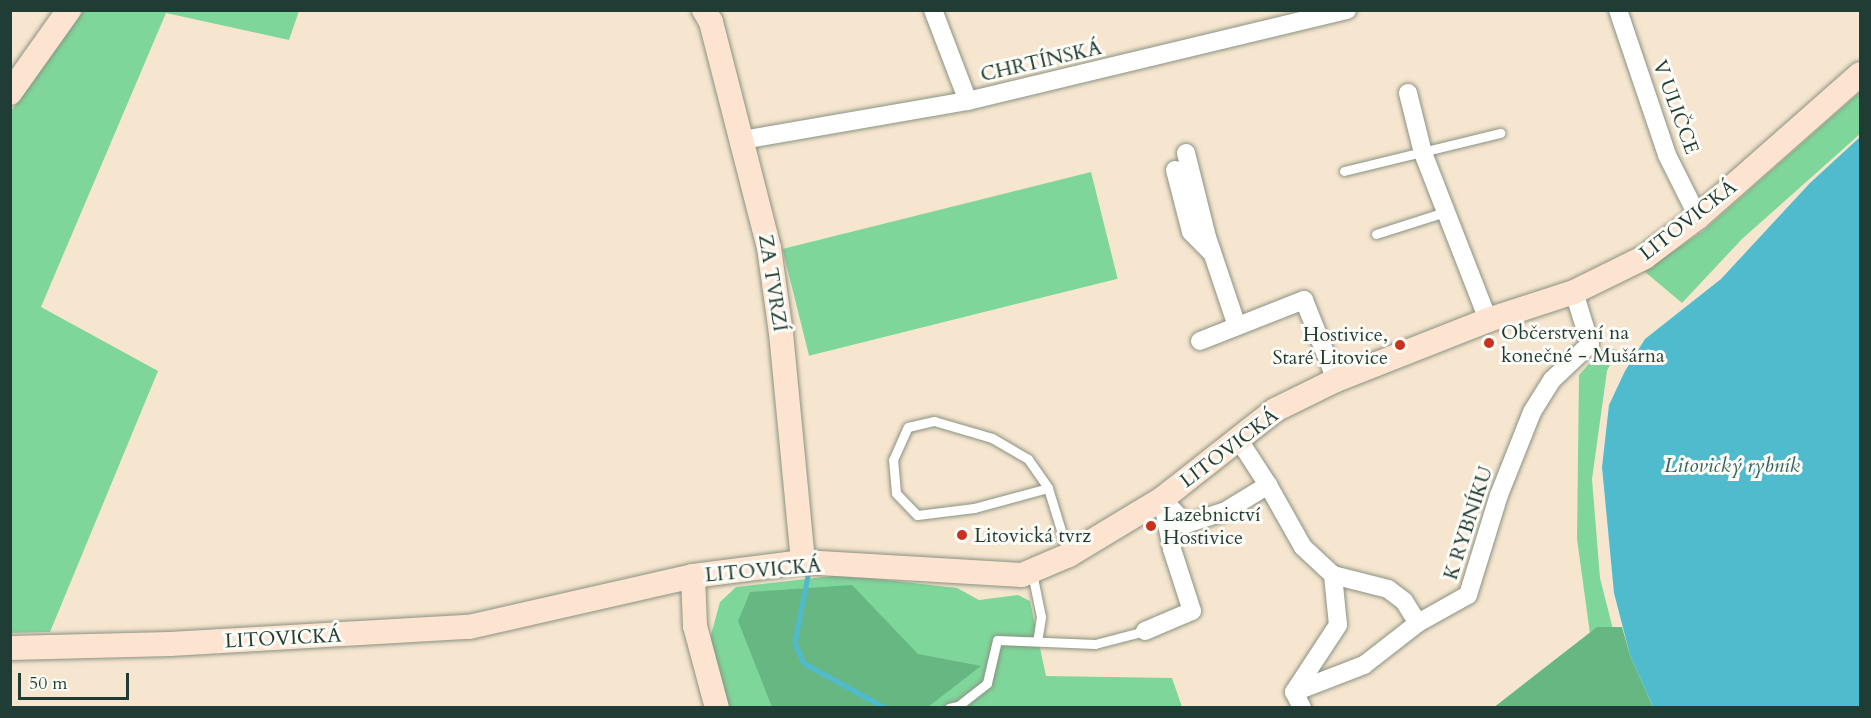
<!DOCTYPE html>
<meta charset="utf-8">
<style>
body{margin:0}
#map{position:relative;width:1871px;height:718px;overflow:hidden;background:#f6e6cf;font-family:Cardo,serif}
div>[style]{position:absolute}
.green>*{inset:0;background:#7fd69b;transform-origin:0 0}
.forest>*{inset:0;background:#67b783}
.water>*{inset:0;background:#50bbcc}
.stream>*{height:4.5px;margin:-2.25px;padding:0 2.25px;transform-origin:2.25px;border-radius:2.25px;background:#50bbcc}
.roads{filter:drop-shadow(0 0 2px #8a9282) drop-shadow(0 0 2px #8a9282)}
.lane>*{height:9px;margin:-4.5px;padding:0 4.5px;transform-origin:4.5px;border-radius:4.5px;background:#fff}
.street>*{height:18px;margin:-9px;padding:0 9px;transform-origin:9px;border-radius:9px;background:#fff}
.secondary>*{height:24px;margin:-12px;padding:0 12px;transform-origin:12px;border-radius:12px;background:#fde4d1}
.dots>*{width:16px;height:16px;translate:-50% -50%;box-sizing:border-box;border:3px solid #fdfcf7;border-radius:50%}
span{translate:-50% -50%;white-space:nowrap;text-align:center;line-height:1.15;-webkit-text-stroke:6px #fdfcf7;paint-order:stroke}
.street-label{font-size:20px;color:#1f3d34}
.poi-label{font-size:20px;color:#1f3d34}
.left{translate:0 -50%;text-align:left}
.right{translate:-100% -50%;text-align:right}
.water-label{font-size:21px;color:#2e6362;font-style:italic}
.frame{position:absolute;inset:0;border:12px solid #1f3d34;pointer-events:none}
.scale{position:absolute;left:18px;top:673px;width:111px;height:27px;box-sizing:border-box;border:3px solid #1f3d34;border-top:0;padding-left:8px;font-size:18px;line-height:21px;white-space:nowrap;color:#1f3d34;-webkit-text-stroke:4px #fdfcf7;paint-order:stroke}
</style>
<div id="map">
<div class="green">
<i style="clip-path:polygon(83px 11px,299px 11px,289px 40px,166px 13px,41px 307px,158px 371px,50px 632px,11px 633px,11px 111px)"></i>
<i style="clip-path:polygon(1860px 92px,1860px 134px,1742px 239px,1682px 303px,1644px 271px,1703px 231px)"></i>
<i style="left:1091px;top:172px;width:110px;height:318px;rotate:76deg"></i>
<i style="clip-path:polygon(1604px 347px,1617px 350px,1607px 371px,1592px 479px,1600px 578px,1619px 653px,1598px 692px,1577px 539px,1579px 375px)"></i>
<i style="clip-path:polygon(842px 575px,957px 588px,979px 600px,1018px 595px,1030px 601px,1046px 676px,1172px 678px,1182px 707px,727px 707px,709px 642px,720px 602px,736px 587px)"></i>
</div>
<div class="forest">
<i style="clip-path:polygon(852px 585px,918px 654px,981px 666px,928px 707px,772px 707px,738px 621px,750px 592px)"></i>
<i style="clip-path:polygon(1597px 627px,1622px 627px,1630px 655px,1653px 707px,1493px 708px)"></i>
</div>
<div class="water">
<i style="clip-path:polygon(1860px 137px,1860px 707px,1653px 707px,1630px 655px,1614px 593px,1602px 467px,1609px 405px,1625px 371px,1645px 339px,1721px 279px,1810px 183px)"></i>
</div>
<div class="stream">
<i style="left:808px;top:576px;width:68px;rotate:101deg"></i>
<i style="left:795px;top:643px;width:22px;rotate:66deg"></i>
<i style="left:804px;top:663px;width:94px;rotate:28.8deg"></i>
</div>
<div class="roads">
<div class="lane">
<i style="left:1344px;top:171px;width:161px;rotate:-13.7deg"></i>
<i style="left:1376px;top:234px;width:72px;rotate:-17.7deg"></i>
<i style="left:1048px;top:488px;width:77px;rotate:164.9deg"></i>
<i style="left:974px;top:508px;width:57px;rotate:173deg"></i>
<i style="left:917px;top:515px;width:30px;rotate:-134deg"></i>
<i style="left:896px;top:493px;width:33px;rotate:-95deg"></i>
<i style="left:893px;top:460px;width:36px;rotate:-66deg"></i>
<i style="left:908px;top:427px;width:27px;rotate:-13deg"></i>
<i style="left:934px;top:421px;width:60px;rotate:16.3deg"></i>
<i style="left:992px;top:438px;width:42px;rotate:30.3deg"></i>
<i style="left:1028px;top:459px;width:35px;rotate:55deg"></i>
<i style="left:1048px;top:488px;width:68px;rotate:72.9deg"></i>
<i style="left:1032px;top:573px;width:45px;rotate:78.4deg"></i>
<i style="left:1041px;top:617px;width:24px;rotate:99deg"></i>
<i style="left:949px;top:708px;width:9px;rotate:-13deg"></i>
<i style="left:958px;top:706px;width:37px;rotate:-38deg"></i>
<i style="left:987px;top:683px;width:44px;rotate:-76.9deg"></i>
<i style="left:997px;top:640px;width:98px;rotate:2.3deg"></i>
<i style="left:1095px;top:644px;width:52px;rotate:-14.6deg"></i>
</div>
<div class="street">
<i style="left:933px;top:10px;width:97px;rotate:69deg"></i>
<i style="left:1618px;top:10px;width:153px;rotate:71.3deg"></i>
<i style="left:1667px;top:155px;width:69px;rotate:63.4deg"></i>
<i style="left:1408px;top:93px;width:62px;rotate:76deg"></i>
<i style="left:1423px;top:153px;width:179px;rotate:68.7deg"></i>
<i style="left:742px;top:140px;width:229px;rotate:-9.8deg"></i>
<i style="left:968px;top:101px;width:390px;rotate:-13.5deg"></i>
<i style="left:1186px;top:153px;width:87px;rotate:76deg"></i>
<i style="left:1207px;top:237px;width:94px;rotate:71.4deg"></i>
<i style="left:1175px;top:170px;width:64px;rotate:75.5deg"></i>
<i style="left:1191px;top:232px;width:28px;rotate:45deg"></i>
<i style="left:1200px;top:341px;width:112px;rotate:-21.5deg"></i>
<i style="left:1304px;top:300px;width:86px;rotate:68.2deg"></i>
<i style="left:1268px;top:485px;width:71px;rotate:60.6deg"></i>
<i style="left:1303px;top:547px;width:41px;rotate:43deg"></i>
<i style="left:1333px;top:575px;width:50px;rotate:84.3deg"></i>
<i style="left:1338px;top:625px;width:80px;rotate:123.3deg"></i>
<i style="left:1294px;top:692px;width:18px;rotate:63deg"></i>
<i style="left:1162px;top:499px;width:35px;rotate:46deg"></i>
<i style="left:1186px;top:524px;width:40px;rotate:-18deg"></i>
<i style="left:1224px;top:512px;width:52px;rotate:-31.5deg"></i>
<i style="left:1268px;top:485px;width:54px;rotate:-122.8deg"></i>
<i style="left:1333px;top:575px;width:57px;rotate:14.3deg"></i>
<i style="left:1388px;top:589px;width:20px;rotate:37deg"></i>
<i style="left:1404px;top:601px;width:26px;rotate:58deg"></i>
<i style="left:1145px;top:631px;width:51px;rotate:-23.1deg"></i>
<i style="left:1192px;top:611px;width:65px;rotate:-107.9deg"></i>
<i style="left:1172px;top:549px;width:51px;rotate:-101.3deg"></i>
<i style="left:1294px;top:692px;width:75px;rotate:-21.1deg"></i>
<i style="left:1364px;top:665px;width:68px;rotate:-37.9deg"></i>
<i style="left:1418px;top:623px;width:57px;rotate:-29.2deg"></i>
<i style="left:1468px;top:595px;width:105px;rotate:-72.8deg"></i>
<i style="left:1499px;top:495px;width:89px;rotate:-68.3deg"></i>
<i style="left:1532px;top:412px;width:38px;rotate:-58deg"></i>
<i style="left:1552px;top:380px;width:52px;rotate:-43.5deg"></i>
<i style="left:1590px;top:344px;width:54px;rotate:-107.1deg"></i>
</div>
<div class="secondary">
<i style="left:704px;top:10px;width:14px;rotate:60deg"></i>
<i style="left:711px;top:22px;width:233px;rotate:75.6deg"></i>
<i style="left:769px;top:248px;width:86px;rotate:82deg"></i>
<i style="left:781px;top:333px;width:230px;rotate:84.5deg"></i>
<i style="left:10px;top:93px;width:102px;rotate:-54.6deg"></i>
<i style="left:693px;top:576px;width:50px;rotate:87.7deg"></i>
<i style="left:695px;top:626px;width:85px;rotate:75deg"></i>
<i style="left:10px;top:648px;width:160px;rotate:-1.4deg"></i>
<i style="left:170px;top:644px;width:299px;rotate:-3.3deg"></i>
<i style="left:469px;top:627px;width:230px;rotate:-12.8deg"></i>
<i style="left:693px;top:576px;width:111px;rotate:-7.3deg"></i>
<i style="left:803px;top:562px;width:219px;rotate:3.4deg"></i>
<i style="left:1022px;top:575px;width:51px;rotate:-23.1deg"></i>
<i style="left:1069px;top:555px;width:109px;rotate:-31.1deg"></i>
<i style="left:1162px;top:499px;width:144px;rotate:-38.2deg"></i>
<i style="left:1275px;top:410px;width:68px;rotate:-26.2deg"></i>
<i style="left:1336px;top:380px;width:163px;rotate:-21.5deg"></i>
<i style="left:1488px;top:320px;width:90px;rotate:-18deg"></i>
<i style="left:1574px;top:292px;width:79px;rotate:-26.2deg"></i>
<i style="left:1645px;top:257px;width:66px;rotate:-37deg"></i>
<i style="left:1698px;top:217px;width:216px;rotate:-41.4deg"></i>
</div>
</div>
<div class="dots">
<i style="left:1489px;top:343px;background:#c8321e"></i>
<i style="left:1400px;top:345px;background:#c8321e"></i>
<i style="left:1151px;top:526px;background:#c8321e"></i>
<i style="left:962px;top:535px;background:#c8321e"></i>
</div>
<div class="street-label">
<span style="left:1041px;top:61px;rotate:-13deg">CHRTÍNSKÁ</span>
<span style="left:1676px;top:107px;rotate:70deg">V ULIČCE</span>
<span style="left:1688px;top:220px;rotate:-38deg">LITOVICKÁ</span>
<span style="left:773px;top:283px;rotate:81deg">ZA TVRZÍ</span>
<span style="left:1229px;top:448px;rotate:-37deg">LITOVICKÁ</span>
<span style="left:1468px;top:523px;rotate:-72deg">K RYBNÍKU</span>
<span style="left:763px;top:570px;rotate:-5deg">LITOVICKÁ</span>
<span style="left:283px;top:638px;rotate:-3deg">LITOVICKÁ</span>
</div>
<div class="poi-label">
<span class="left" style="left:1501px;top:344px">Občerstvení na<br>konečné - Mušárna</span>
<span class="right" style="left:1388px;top:346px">Hostivice,<br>Staré Litovice</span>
<span class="left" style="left:1163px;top:526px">Lazebnictví<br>Hostivice</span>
<span class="left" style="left:974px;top:535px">Litovická tvrz</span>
</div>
<div class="water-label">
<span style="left:1732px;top:466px">Litovický rybník</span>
</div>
<div class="frame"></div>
<div class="scale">50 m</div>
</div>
